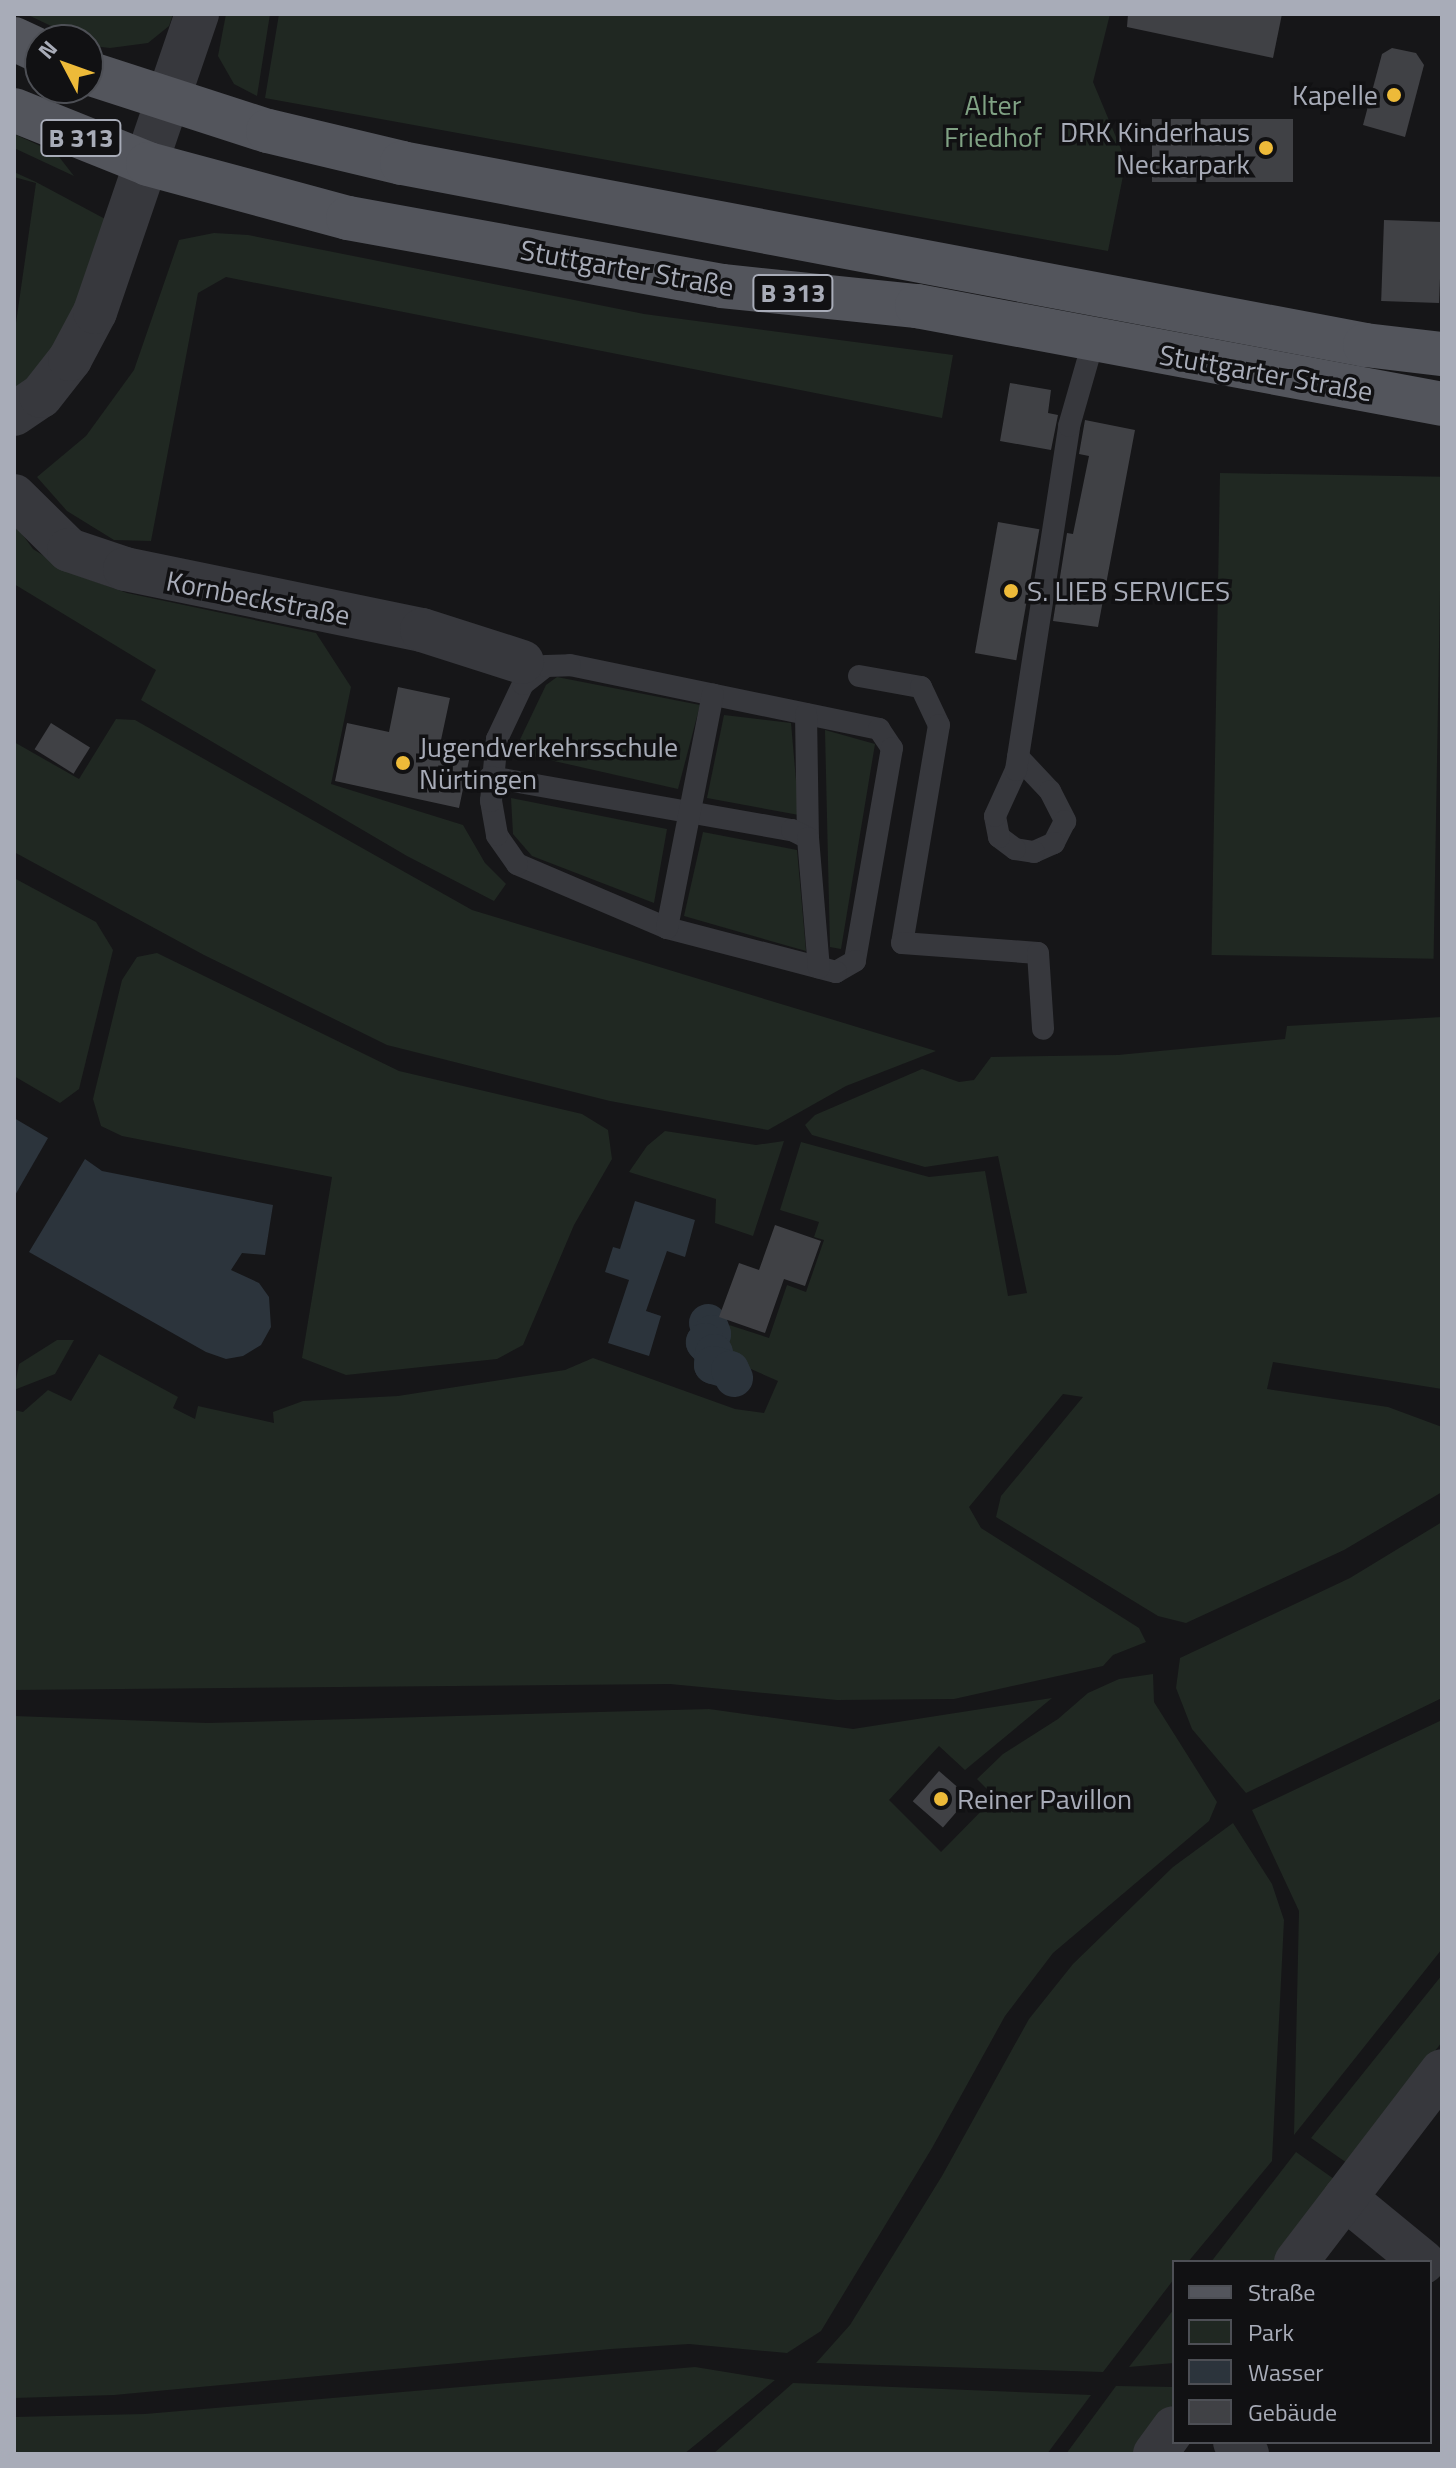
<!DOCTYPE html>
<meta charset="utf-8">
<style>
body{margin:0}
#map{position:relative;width:1456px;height:2468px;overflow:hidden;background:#161618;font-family:"Titillium Web",sans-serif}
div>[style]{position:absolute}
.green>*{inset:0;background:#202822;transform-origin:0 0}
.water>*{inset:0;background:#2c343c}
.canal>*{height:38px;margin:-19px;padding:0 19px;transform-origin:19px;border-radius:19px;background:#2c343c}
.building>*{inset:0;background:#404145;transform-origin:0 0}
.service>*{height:22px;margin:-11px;padding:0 11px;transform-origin:11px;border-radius:11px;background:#37383d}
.minor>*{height:44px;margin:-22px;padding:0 22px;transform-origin:22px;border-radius:22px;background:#37383d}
.primary>*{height:44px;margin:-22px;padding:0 22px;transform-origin:22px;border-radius:22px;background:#53555c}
.dots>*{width:22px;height:22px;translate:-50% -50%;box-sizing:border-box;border:4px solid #111113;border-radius:50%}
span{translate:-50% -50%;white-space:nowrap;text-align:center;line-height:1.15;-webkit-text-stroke:7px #111113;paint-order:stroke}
.shield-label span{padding:2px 6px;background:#111113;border:2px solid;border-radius:6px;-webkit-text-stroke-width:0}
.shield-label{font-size:26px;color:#a8acb8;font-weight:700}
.poi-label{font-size:28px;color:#a8acb8}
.right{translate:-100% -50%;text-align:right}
.left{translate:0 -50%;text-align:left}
.park-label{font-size:28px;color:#80a284}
.street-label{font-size:28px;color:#a8acb8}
.frame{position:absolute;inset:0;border:16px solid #a8acb8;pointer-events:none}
.legend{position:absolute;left:1172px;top:2260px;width:260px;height:184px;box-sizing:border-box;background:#111113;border:2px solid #4d4f55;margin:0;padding:10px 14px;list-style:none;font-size:24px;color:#a8acb8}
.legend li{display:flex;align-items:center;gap:16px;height:40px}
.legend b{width:40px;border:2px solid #4d4f55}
.north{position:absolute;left:24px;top:24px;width:80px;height:80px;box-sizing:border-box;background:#111113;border:2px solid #4d4f55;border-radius:50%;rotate:311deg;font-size:22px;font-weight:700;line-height:32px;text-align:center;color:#a8acb8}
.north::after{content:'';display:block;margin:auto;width:28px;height:36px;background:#edba39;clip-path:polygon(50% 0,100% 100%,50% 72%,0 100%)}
</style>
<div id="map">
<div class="green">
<i style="clip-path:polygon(26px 14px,173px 14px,169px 26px,148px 43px,110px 48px,93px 46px)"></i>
<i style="clip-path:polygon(226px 14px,270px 14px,257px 96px,234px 84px,218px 56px)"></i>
<i style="clip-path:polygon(279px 14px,1110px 14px,1093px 82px,1126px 161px,1108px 251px,265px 98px)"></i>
<i style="clip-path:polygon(14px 134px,56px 153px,74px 176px,14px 148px)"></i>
<i style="clip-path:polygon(14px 172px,36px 182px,107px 220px,66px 349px,14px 396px,14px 337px,36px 183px,14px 177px)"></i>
<i style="clip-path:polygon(214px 233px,248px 235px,644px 314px,953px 355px,942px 418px,226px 277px,198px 293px,151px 541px,114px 540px,67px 511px,37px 477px,86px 436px,134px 370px,179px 240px)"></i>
<i style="left:1220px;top:473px;width:222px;height:482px;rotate:1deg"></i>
<i style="clip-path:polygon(14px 523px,33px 549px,71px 573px,127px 593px,316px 633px,351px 687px,331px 784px,463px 825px,485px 863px,506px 884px,494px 901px,407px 856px,141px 700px,156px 670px,14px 584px)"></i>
<i style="clip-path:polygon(557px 677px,700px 705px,678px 789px,514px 752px,546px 685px)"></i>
<i style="clip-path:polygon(724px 715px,791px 723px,799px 815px,707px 798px)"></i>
<i style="clip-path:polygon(116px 719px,135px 720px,472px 910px,936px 1051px,846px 1086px,768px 1130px,610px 1101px,387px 1045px,204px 955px,14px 852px,14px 742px,79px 779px)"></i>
<i style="clip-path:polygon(825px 730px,875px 744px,841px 949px,830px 947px)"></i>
<i style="clip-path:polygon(511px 798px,667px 829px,654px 903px,532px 856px,513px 834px)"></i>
<i style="clip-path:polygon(703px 832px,797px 850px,806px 951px,684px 916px)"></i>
<i style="clip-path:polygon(14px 878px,96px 922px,113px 950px,79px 1089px,60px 1103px,14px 1076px)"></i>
<i style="clip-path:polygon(157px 953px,399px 1071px,582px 1114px,608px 1130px,612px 1159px,574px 1225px,523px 1345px,497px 1359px,346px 1375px,302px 1358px,332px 1177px,122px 1136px,101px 1126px,93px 1099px,122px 980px,137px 957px)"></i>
<i style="clip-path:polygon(1442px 1017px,1442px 1389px,1273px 1362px,1267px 1389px,1388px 1407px,1442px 1427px,1442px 1492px,1344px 1550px,1186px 1623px,1158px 1616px,996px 1517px,1001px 1496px,1083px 1397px,1063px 1394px,969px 1507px,981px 1528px,1139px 1628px,1146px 1642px,1113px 1655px,1103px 1666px,954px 1699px,837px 1700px,670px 1684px,14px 1690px,14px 1410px,23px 1412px,48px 1390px,71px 1401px,99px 1354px,178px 1397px,173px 1408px,195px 1419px,198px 1406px,274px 1423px,273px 1412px,303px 1401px,398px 1396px,565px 1370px,593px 1358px,735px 1409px,764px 1413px,778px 1381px,724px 1357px,726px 1324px,769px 1338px,787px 1285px,806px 1292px,824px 1240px,814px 1237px,819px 1222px,780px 1210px,801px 1142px,929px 1177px,985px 1171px,1008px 1296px,1027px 1293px,998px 1156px,925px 1167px,812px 1135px,805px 1125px,815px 1115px,922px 1069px,959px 1082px,974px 1080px,991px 1057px,1118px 1055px,1285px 1039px,1287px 1026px)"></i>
<i style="clip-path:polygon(665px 1131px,756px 1145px,784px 1141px,753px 1236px,715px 1223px,716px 1199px,629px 1172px,647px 1146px)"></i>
<i style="clip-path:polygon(57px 1340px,74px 1340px,55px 1374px,14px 1390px,19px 1364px)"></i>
<i style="clip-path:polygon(1442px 1522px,1442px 1698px,1246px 1793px,1192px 1729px,1176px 1688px,1180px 1658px,1350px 1578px)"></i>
<i style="clip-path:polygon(1153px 1674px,1154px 1702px,1217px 1802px,1209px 1821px,1053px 1953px,1005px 2016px,932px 2148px,821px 2331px,787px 2353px,689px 2344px,611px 2349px,114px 2395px,14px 2398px,14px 1716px,207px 1723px,709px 1709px,853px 1729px,1052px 1698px,965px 1770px,939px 1746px,889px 1800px,941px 1852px,995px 1797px,977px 1779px,1003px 1754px,1058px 1719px,1088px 1693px,1119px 1679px)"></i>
<i style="clip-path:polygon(1442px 1720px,1442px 1949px,1294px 2135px,1299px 1911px,1252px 1810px)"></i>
<i style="clip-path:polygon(1233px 1823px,1272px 1884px,1284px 1920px,1272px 2161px,1188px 2262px,1174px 2262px,1174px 2279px,1103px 2372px,816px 2363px,850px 2325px,942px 2176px,1029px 2019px,1073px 1964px,1173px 1867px)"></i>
<i style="clip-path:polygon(1442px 1975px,1442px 2042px,1347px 2163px,1311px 2138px)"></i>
<i style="clip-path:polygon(1296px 2152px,1334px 2179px,1274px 2262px,1211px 2262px)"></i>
<i style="clip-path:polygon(1174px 2309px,1174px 2363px,1129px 2367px)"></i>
<i style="clip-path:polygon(695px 2367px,775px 2380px,684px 2454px,14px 2454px,14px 2417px,145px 2414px)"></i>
<i style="clip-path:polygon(793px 2383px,1091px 2395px,1047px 2454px,713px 2454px)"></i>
<i style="clip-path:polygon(1116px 2386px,1174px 2387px,1174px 2403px,1136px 2454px,1066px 2454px)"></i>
</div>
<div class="water">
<i style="clip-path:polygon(14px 1118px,48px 1138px,14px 1197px)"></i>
<i style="clip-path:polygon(85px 1159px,102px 1171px,273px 1205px,265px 1255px,242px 1253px,231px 1270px,259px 1283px,269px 1297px,271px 1327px,261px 1345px,243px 1356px,226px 1359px,206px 1352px,29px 1252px)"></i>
<i style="clip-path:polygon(635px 1201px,695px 1220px,685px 1257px,667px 1251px,646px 1311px,661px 1316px,649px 1356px,608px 1343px,629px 1280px,605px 1272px,613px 1247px,620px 1249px)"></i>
</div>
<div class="canal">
<i style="left:708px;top:1323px;width:12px;rotate:70deg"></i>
<i style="left:712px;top:1334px;width:11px;rotate:131deg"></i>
<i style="left:705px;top:1342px;width:14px;rotate:51deg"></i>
<i style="left:714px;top:1353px;width:12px;rotate:95deg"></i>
<i style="left:713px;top:1365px;width:18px;rotate:16deg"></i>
<i style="left:730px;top:1370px;width:9px;rotate:63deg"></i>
</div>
<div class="building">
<i style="clip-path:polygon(1128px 14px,1282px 14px,1273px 58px,1127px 27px)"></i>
<i style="clip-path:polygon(1392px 48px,1416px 53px,1424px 65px,1405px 137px,1363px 125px,1382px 54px)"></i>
<i style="left:1293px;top:119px;width:63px;height:141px;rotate:90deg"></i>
<i style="left:1384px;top:220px;width:58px;height:81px;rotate:2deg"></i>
<i style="clip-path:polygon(1010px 383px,1051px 390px,1048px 413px,1058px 415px,1051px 450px,1000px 441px)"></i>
<i style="clip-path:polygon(1085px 420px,1135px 430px,1098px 627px,1053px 621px,1067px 533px,1073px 534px,1089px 456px,1079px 454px)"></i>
<i style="left:998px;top:522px;width:42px;height:133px;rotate:10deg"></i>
<i style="clip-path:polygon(398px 687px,450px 698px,441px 740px,472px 746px,459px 808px,335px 781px,347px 723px,389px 732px)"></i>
<i style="left:51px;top:723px;width:46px;height:31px;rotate:32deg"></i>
<i style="clip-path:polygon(775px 1225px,821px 1241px,805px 1286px,784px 1279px,765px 1333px,719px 1317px,739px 1263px,759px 1270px)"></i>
<i style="left:939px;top:1771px;width:40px;height:40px;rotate:41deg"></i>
</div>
<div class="service">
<i style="left:570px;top:665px;width:316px;rotate:11.7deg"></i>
<i style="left:879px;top:729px;width:23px;rotate:56deg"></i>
<i style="left:892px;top:748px;width:216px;rotate:99.9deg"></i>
<i style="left:855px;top:961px;width:22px;rotate:150deg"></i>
<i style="left:836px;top:972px;width:175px;rotate:-165.4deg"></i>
<i style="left:667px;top:928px;width:163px;rotate:-156.9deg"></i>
<i style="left:517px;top:864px;width:35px;rotate:-125deg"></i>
<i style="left:497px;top:835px;width:35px;rotate:-100deg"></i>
<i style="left:491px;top:801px;width:62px;rotate:-84.5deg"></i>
<i style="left:497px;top:739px;width:61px;rotate:-64.7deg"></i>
<i style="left:523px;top:684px;width:29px;rotate:-38deg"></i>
<i style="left:546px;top:666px;width:24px;rotate:-2deg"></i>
<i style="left:859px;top:676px;width:63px;rotate:10.1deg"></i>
<i style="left:921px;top:687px;width:42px;rotate:64.7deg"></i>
<i style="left:939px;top:725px;width:221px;rotate:99.6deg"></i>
<i style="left:902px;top:943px;width:136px;rotate:4.2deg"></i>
<i style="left:1038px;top:953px;width:76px;rotate:86.2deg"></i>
<i style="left:806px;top:714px;width:124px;rotate:89.1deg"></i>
<i style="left:1018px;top:757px;width:47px;rotate:46.7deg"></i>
<i style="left:1050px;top:791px;width:34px;rotate:63deg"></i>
<i style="left:1065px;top:821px;width:25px;rotate:117deg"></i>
<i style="left:1054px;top:843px;width:22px;rotate:156deg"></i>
<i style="left:1034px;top:852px;width:19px;rotate:-171deg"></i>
<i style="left:1015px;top:849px;width:20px;rotate:-143deg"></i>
<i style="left:999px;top:837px;width:21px;rotate:-101deg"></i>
<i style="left:995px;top:816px;width:51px;rotate:-65.5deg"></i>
<i style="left:1016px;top:770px;width:348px;rotate:-81.2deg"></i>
<i style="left:1069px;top:426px;width:98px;rotate:-74deg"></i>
<i style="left:490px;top:777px;width:307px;rotate:10deg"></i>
<i style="left:792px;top:830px;width:18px;rotate:27deg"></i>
<i style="left:808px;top:838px;width:130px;rotate:85.2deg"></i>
<i style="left:667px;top:928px;width:238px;rotate:-78.9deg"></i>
</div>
<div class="minor">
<i style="left:14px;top:414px;width:32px;rotate:-34deg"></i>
<i style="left:41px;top:396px;width:47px;rotate:-51.9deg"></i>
<i style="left:70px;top:359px;width:53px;rotate:-62deg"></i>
<i style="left:95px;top:312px;width:315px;rotate:-71.1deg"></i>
<i style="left:14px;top:496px;width:77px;rotate:44.5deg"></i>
<i style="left:69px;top:550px;width:59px;rotate:18.7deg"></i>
<i style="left:125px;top:569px;width:303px;rotate:11.6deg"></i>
<i style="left:422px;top:630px;width:105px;rotate:17.7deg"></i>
<i style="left:1345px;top:2198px;width:101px;rotate:39.4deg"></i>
<i style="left:1296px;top:2262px;width:240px;rotate:-52.6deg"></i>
<i style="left:1235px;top:2442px;width:17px;rotate:45deg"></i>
<i style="left:1155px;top:2454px;width:32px;rotate:-54deg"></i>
</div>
<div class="primary">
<i style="left:14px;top:39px;width:29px;rotate:25deg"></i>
<i style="left:88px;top:73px;width:189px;rotate:17.9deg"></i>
<i style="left:268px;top:131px;width:138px;rotate:13.4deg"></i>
<i style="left:402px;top:163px;width:980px;rotate:10.7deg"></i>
<i style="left:1365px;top:345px;width:78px;rotate:6.7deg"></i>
<i style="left:14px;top:110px;width:144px;rotate:21.9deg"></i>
<i style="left:148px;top:164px;width:207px;rotate:15.1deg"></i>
<i style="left:348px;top:218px;width:380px;rotate:10.3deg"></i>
<i style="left:722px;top:286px;width:196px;rotate:5.9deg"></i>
<i style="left:917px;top:306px;width:534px;rotate:10.57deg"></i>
</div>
<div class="dots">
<i style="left:1394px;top:95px;background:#edba39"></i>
<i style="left:1266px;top:148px;background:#edba39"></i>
<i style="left:1011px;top:591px;background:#edba39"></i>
<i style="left:403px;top:763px;background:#edba39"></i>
<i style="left:941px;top:1799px;background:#edba39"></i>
</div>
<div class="shield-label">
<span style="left:81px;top:138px">B 313</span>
<span style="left:793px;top:293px">B 313</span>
</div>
<div class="poi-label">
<span class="right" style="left:1378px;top:95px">Kapelle</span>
<span class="right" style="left:1250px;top:148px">DRK Kinderhaus<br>Neckarpark</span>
<span class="left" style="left:1027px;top:591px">S. LIEB SERVICES</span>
<span class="left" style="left:419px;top:763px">Jugendverkehrsschule<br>Nürtingen</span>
<span class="left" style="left:957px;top:1799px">Reiner Pavillon</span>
</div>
<div class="park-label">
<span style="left:993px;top:121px">Alter<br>Friedhof</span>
</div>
<div class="street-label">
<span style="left:627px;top:268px;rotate:10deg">Stuttgarter Straße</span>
<span style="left:1266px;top:373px;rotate:10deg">Stuttgarter Straße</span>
<span style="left:258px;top:598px;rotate:11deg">Kornbeckstraße</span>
</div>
<div class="frame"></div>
<ul class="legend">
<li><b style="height:10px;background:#53555c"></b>Straße</li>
<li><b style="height:22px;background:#202822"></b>Park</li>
<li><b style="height:22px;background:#2c343c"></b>Wasser</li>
<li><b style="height:22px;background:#404145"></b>Gebäude</li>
</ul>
<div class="north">N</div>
</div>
